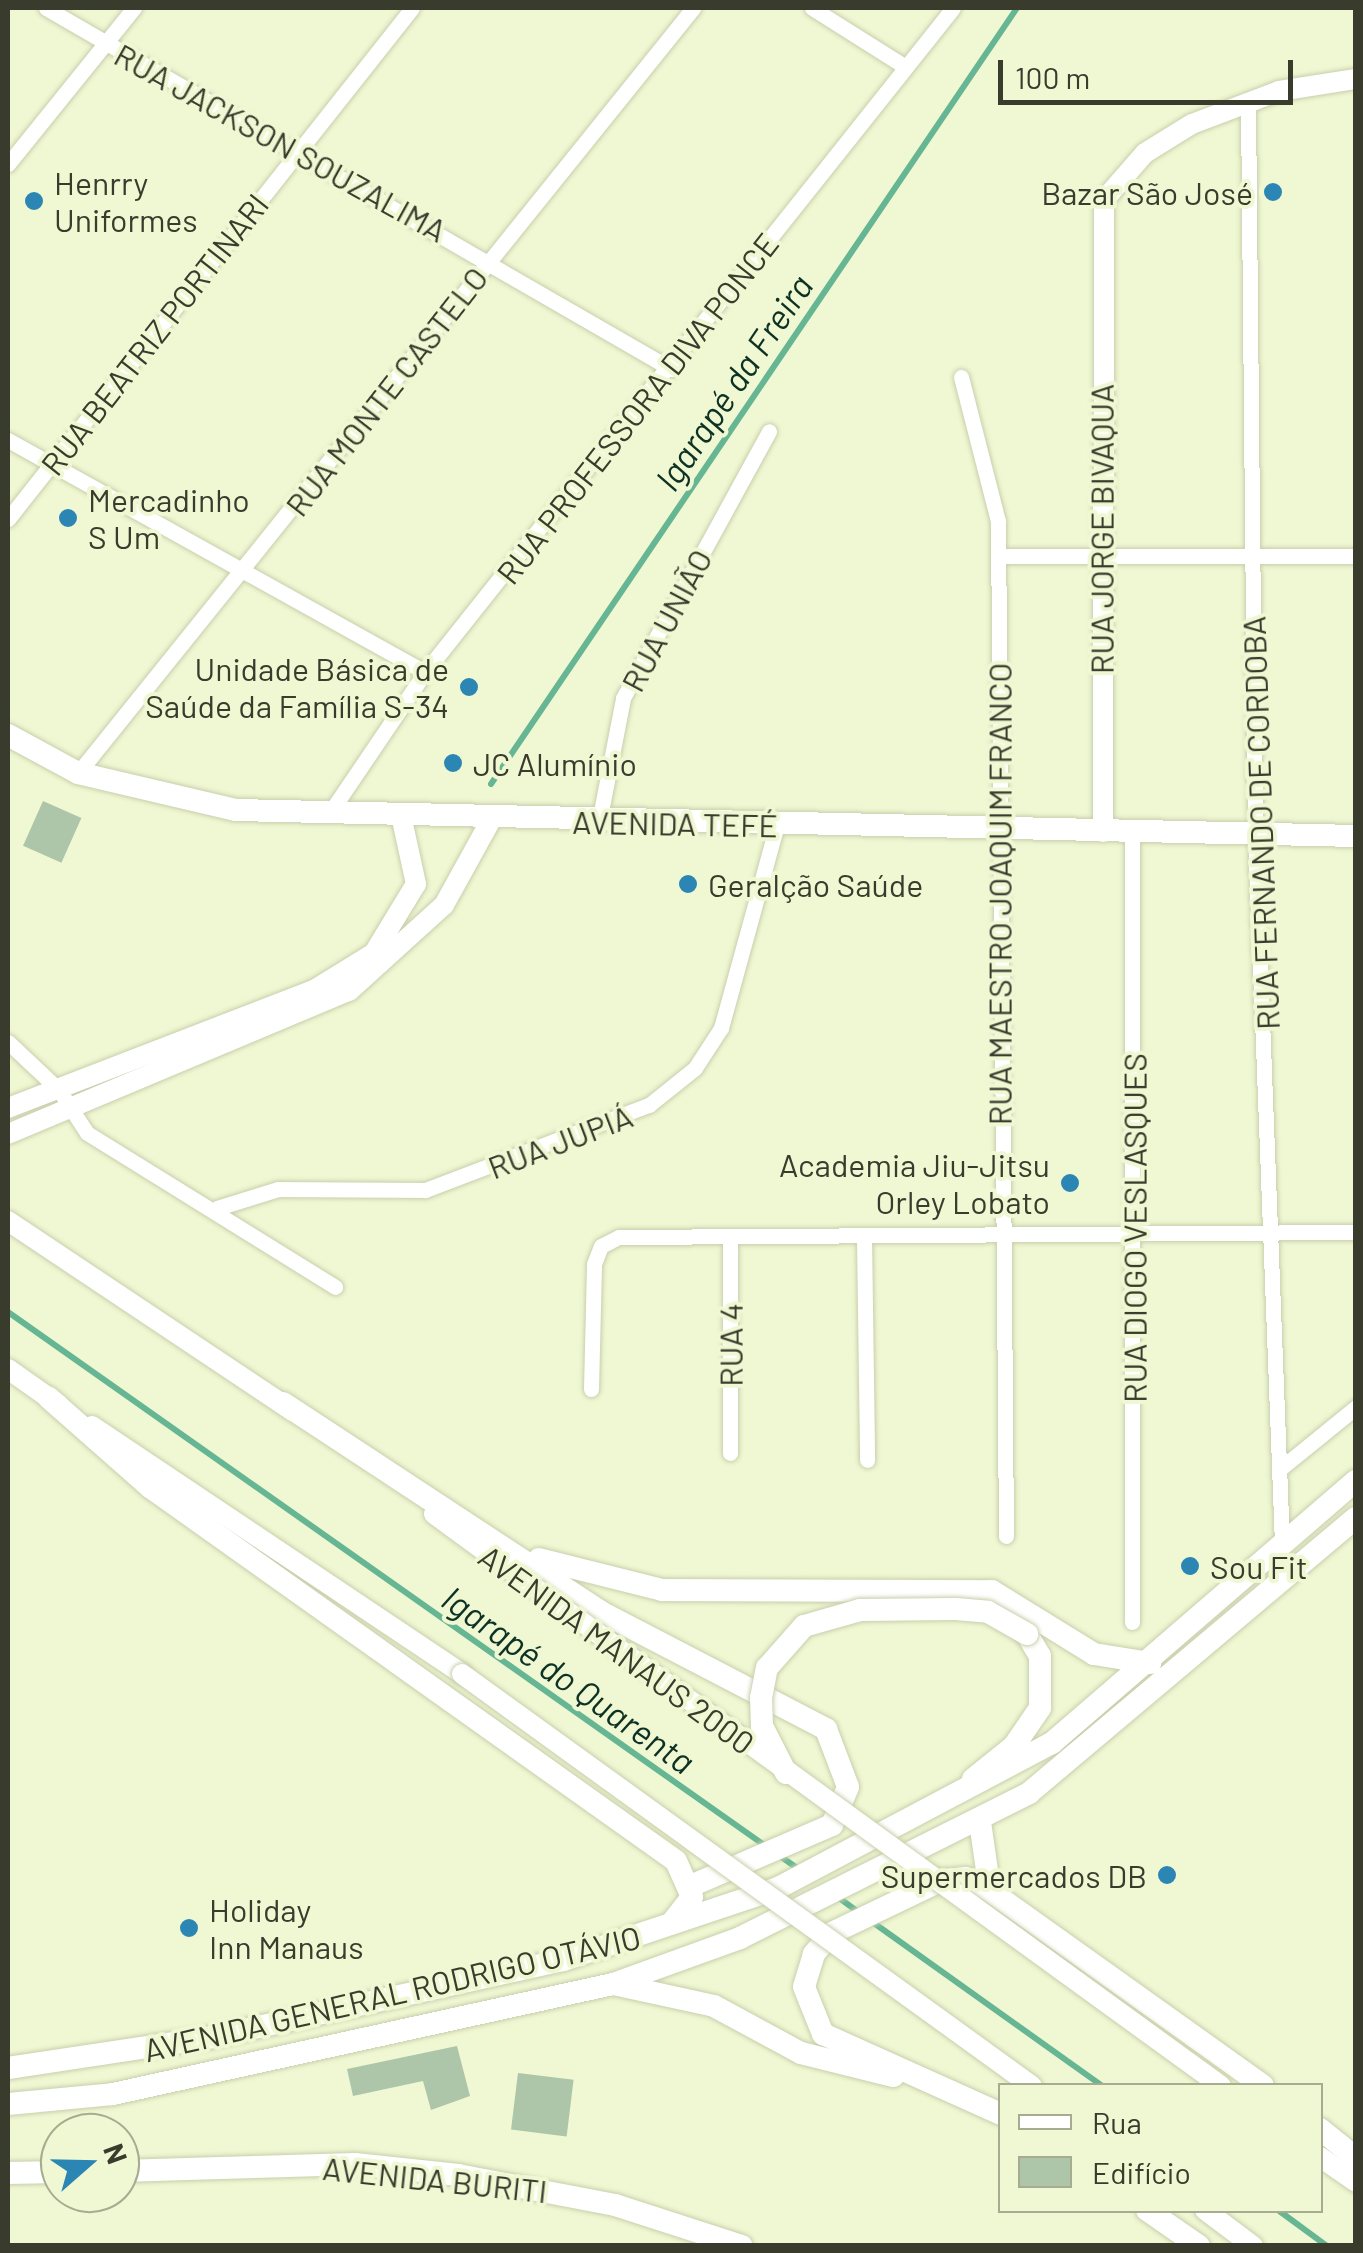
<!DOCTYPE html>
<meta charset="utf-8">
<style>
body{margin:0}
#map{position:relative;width:1363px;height:2253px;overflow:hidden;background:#f0f7d3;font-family:Barlow,sans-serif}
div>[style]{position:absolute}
.stream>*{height:6px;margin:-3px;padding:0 3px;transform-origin:3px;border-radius:3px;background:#67b693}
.building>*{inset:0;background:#adc5a8;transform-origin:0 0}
.roads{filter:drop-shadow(0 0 2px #c8cfac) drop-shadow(0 0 2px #c8cfac)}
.minor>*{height:15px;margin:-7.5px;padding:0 7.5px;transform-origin:7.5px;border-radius:7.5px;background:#fff}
.tertiary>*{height:20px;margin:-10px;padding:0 10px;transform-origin:10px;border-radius:10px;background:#fff}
.secondary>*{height:22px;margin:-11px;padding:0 11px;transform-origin:11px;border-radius:11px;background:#fff}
.bridges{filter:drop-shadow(0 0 2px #c8cfac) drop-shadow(0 0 2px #c8cfac)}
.tertiary-bridge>*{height:20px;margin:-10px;padding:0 10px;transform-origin:10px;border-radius:10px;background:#fff}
.secondary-bridge>*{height:22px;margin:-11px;padding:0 11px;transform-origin:11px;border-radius:11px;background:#fff}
.dots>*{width:28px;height:28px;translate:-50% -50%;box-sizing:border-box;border:5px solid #f0f7d3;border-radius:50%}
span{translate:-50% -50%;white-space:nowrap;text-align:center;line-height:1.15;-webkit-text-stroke:8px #f0f7d3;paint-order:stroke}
.street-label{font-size:32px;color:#393b2d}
.poi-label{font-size:32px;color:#393b2d}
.left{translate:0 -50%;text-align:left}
.right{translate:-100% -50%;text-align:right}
.water-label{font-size:35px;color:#0d3223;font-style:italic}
.frame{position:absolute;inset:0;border:10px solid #393b2d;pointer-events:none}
.legend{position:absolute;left:998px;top:2083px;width:325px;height:130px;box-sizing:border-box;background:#f0f7d3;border:2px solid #a7ac91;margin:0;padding:12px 18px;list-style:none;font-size:30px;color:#393b2d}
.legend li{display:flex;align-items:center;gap:20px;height:50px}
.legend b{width:50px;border:2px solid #a7ac91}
.north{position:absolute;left:40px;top:2113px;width:100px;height:100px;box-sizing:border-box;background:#f0f7d3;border:2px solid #a7ac91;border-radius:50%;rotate:70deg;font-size:28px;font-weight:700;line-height:40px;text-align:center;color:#393b2d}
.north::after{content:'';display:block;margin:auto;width:35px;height:45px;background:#2c86b3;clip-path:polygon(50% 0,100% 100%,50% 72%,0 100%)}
.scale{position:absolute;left:998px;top:60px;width:295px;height:45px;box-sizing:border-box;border:5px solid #393b2d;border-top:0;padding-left:12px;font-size:30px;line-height:35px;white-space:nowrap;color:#393b2d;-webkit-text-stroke:8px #f0f7d3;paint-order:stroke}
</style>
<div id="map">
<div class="stream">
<i style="left:491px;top:784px;width:937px;rotate:-55.87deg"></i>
<i style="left:8px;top:1312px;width:929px;rotate:35.18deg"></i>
<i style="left:777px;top:1854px;width:28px;rotate:35deg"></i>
<i style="left:835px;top:1895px;width:32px;rotate:36deg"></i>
<i style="left:871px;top:1921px;width:284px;rotate:35.5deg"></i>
<i style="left:1278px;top:2210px;width:61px;rotate:36.3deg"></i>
</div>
<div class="building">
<i style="left:43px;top:801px;width:42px;height:49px;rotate:24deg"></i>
<i style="clip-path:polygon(457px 2046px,470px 2096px,431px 2110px,423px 2081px,353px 2096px,347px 2069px)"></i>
<i style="left:518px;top:2073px;width:56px;height:57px;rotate:7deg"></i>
</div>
<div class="roads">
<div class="minor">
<i style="left:46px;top:8px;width:722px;rotate:30.01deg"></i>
<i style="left:812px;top:8px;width:109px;rotate:32.2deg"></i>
<i style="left:1248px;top:102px;width:733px;rotate:89.45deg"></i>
<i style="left:1255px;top:835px;width:710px;rotate:87.82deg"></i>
<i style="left:8px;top:164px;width:201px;rotate:-51.1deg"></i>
<i style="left:961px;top:377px;width:149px;rotate:75.6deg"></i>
<i style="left:998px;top:521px;width:1015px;rotate:89.55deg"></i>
<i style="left:8px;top:440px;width:477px;rotate:29.1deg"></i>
<i style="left:8px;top:519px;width:651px;rotate:-51.67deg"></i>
<i style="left:998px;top:556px;width:358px"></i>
<i style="left:78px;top:773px;width:982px;rotate:-51.2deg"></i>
<i style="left:329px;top:814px;width:171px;rotate:-55.9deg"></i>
<i style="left:425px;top:672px;width:848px;rotate:-51.51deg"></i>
<i style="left:599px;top:822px;width:126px;rotate:-79deg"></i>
<i style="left:623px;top:698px;width:304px;rotate:-61.3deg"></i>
<i style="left:8px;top:1042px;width:70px;rotate:43.3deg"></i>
<i style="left:59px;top:1090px;width:51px;rotate:56.9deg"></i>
<i style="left:87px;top:1133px;width:292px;rotate:31.8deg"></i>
<i style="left:217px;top:1208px;width:64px;rotate:-17.3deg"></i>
<i style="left:278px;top:1189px;width:147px;rotate:0.4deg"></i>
<i style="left:425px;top:1190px;width:240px;rotate:-20.8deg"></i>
<i style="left:649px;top:1105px;width:59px;rotate:-38.8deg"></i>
<i style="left:695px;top:1068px;width:48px;rotate:-57deg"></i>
<i style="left:721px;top:1028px;width:211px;rotate:-74.6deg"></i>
<i style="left:730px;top:1236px;width:217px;rotate:90deg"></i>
<i style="left:864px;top:1236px;width:224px;rotate:89.2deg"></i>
<i style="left:591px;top:1389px;width:125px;rotate:-88.6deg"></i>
<i style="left:594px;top:1264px;width:19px;rotate:-69deg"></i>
<i style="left:601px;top:1246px;width:20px;rotate:-27deg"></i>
<i style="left:619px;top:1237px;width:737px;rotate:-0.39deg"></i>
<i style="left:1281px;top:1468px;width:97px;rotate:-39.1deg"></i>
<i style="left:1132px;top:1622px;width:788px;rotate:-90deg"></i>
</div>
<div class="tertiary">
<i style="left:1103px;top:832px;width:632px;rotate:-89.91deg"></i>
<i style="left:1104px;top:200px;width:62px;rotate:-48.9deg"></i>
<i style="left:1145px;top:153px;width:55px;rotate:-31.7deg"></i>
<i style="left:1192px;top:124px;width:93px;rotate:-20.8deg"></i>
<i style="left:1279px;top:91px;width:78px;rotate:-8.9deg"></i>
<i style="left:8px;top:1108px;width:328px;rotate:-21.1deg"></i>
<i style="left:314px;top:990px;width:70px;rotate:-31.7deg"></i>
<i style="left:374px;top:953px;width:81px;rotate:-58.7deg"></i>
<i style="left:416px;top:884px;width:71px;rotate:-102.3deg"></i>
<i style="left:8px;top:1134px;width:370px;rotate:-22.8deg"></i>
<i style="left:349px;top:991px;width:128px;rotate:-42.2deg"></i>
<i style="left:444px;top:905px;width:99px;rotate:-61.1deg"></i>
<i style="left:8px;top:1221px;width:343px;rotate:33.7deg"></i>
<i style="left:8px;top:1369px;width:62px;rotate:35.2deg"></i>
<i style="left:92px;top:1426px;width:445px;rotate:33.8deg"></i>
<i style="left:434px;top:1514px;width:107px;rotate:36.2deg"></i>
<i style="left:1320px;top:2157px;width:44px;rotate:34.8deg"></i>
<i style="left:1205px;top:2210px;width:60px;rotate:36.9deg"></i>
</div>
<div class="secondary">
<i style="left:8px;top:735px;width:80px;rotate:28.5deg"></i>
<i style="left:78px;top:773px;width:162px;rotate:13.2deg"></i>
<i style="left:236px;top:810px;width:1120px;rotate:1.33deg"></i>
<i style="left:49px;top:1398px;width:135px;rotate:41.4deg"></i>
<i style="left:150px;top:1487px;width:645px;rotate:35.41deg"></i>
<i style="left:676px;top:1861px;width:39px;rotate:66deg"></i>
<i style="left:692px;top:1897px;width:34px;rotate:128deg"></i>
<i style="left:283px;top:1403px;width:381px;rotate:33.3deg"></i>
<i style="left:601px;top:1612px;width:254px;rotate:27.5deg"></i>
<i style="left:826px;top:1729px;width:62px;rotate:69.2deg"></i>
<i style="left:848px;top:1787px;width:41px;rotate:112.8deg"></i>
<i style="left:832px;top:1825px;width:151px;rotate:156.7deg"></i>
<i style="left:539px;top:1559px;width:127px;rotate:14.1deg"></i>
<i style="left:662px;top:1590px;width:330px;rotate:0.2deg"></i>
<i style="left:992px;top:1591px;width:120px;rotate:31.7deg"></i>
<i style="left:1094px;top:1654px;width:57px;rotate:9.1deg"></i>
<i style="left:973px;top:1779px;width:53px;rotate:-38.8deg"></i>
<i style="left:1014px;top:1746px;width:46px;rotate:-55.6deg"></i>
<i style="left:1040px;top:1708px;width:52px;rotate:-90deg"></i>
<i style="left:1040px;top:1656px;width:26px;rotate:-121deg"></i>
<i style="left:980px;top:1822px;width:70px;rotate:81.8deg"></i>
<i style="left:990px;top:1891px;width:335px;rotate:35.5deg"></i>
<i style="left:990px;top:1891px;width:27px;rotate:-152deg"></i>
<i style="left:966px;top:1878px;width:24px;rotate:175deg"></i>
<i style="left:942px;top:1880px;width:122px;rotate:154.3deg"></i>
<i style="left:832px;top:1933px;width:28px;rotate:131deg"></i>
<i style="left:814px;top:1954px;width:34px;rotate:107deg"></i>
<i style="left:804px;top:1987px;width:51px;rotate:68deg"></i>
<i style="left:823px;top:2034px;width:195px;rotate:24.2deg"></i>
<i style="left:618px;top:1985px;width:98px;rotate:12.3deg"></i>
<i style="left:714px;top:2006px;width:99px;rotate:28.4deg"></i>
<i style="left:801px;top:2053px;width:95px;rotate:14deg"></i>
<i style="left:8px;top:2068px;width:207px;rotate:-8.6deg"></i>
<i style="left:213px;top:2037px;width:358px;rotate:-12.4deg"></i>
<i style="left:563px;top:1960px;width:227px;rotate:-18.5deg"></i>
<i style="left:778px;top:1888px;width:310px;rotate:-27.9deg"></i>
<i style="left:1052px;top:1743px;width:401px;rotate:-40.8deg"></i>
<i style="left:8px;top:2104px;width:105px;rotate:-5.4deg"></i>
<i style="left:113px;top:2094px;width:512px;rotate:-12.41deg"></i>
<i style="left:613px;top:1984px;width:135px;rotate:-19.9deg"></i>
<i style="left:740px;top:1938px;width:323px;rotate:-26.6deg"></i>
<i style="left:1029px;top:1793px;width:427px;rotate:-40.1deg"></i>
<i style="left:1320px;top:2129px;width:46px;rotate:38.9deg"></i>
<i style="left:120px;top:2171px;width:235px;rotate:-1.7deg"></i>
<i style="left:355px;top:2164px;width:104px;rotate:6.1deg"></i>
<i style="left:458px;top:2175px;width:160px;rotate:10.8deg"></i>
<i style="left:615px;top:2205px;width:133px;rotate:17.9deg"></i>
<i style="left:8px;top:2173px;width:52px;rotate:-1.1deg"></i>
<i style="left:1147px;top:2210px;width:63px;rotate:34.7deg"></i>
</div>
</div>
<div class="bridges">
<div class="tertiary-bridge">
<i style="left:520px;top:1577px;width:866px;rotate:35.98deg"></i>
<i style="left:462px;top:1674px;width:703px;rotate:35.86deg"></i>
</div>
<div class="secondary-bridge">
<i style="left:786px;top:1773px;width:53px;rotate:-117.1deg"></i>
<i style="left:762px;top:1726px;width:28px;rotate:-92deg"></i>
<i style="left:761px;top:1698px;width:31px;rotate:-79deg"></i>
<i style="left:767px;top:1668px;width:56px;rotate:-48.6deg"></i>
<i style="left:804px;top:1626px;width:58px;rotate:-15.9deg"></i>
<i style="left:860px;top:1610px;width:96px;rotate:-0.6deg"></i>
<i style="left:956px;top:1609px;width:32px;rotate:5deg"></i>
<i style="left:988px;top:1612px;width:45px;rotate:29.4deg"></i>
</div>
</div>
<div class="dots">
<i style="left:1273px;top:192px;background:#2c86b3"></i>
<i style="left:34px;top:201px;background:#2c86b3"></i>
<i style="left:68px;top:518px;background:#2c86b3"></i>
<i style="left:469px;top:687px;background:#2c86b3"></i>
<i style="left:453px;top:763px;background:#2c86b3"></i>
<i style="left:688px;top:884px;background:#2c86b3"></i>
<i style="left:1070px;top:1183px;background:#2c86b3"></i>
<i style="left:1190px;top:1566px;background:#2c86b3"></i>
<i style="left:1167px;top:1875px;background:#2c86b3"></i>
<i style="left:189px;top:1928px;background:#2c86b3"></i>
</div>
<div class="street-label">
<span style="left:281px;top:142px;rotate:29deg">RUA JACKSON SOUZALIMA</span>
<span style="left:154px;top:334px;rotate:-52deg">RUA BEATRIZ PORTINARI</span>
<span style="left:386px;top:391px;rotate:-52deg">RUA MONTE CASTELO</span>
<span style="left:637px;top:408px;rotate:-52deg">RUA PROFESSORA DIVA PONCE</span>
<span style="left:1101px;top:529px;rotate:-90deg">RUA JORGE BIVAQUA</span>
<span style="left:666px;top:620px;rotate:-62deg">RUA UNIÃO</span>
<span style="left:675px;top:823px;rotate:1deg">AVENIDA TEFÉ</span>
<span style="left:1260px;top:823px;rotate:-92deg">RUA FERNANDO DE CORDOBA</span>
<span style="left:999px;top:894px;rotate:-90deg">RUA MAESTRO JOAQUIM FRANCO</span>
<span style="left:560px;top:1141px;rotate:-21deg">RUA JUPIÁ</span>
<span style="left:1134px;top:1228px;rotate:-90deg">RUA DIOGO VESLASQUES</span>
<span style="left:730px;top:1345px;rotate:-90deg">RUA 4</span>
<span style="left:617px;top:1649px;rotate:36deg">AVENIDA MANAUS 2000</span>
<span style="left:392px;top:1993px;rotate:-13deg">AVENIDA GENERAL RODRIGO OTÁVIO</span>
<span style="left:435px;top:2179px;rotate:6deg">AVENIDA BURITI</span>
</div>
<div class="poi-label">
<span class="left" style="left:54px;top:201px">Henrry<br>Uniformes</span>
<span class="right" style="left:1253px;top:192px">Bazar São José</span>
<span class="left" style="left:88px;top:518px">Mercadinho<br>S Um</span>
<span class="right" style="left:449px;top:687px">Unidade Básica de<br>Saúde da Família S-34</span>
<span class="left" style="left:473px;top:763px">JC Alumínio</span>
<span class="left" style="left:708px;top:884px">Geralção Saúde</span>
<span class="right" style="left:1050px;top:1183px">Academia Jiu-Jitsu<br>Orley Lobato</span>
<span class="left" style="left:1210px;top:1566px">Sou Fit</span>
<span class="right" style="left:1147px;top:1875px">Supermercados DB</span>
<span class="left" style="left:209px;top:1928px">Holiday<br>Inn Manaus</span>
</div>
<div class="water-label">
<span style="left:733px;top:382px;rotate:-56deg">Igarapé da Freira</span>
<span style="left:569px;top:1679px;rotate:35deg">Igarapé do Quarenta</span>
</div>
<div class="frame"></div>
<ul class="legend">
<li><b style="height:12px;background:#fff"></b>Rua</li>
<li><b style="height:28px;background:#adc5a8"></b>Edifício</li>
</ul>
<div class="north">N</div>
<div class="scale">100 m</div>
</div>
